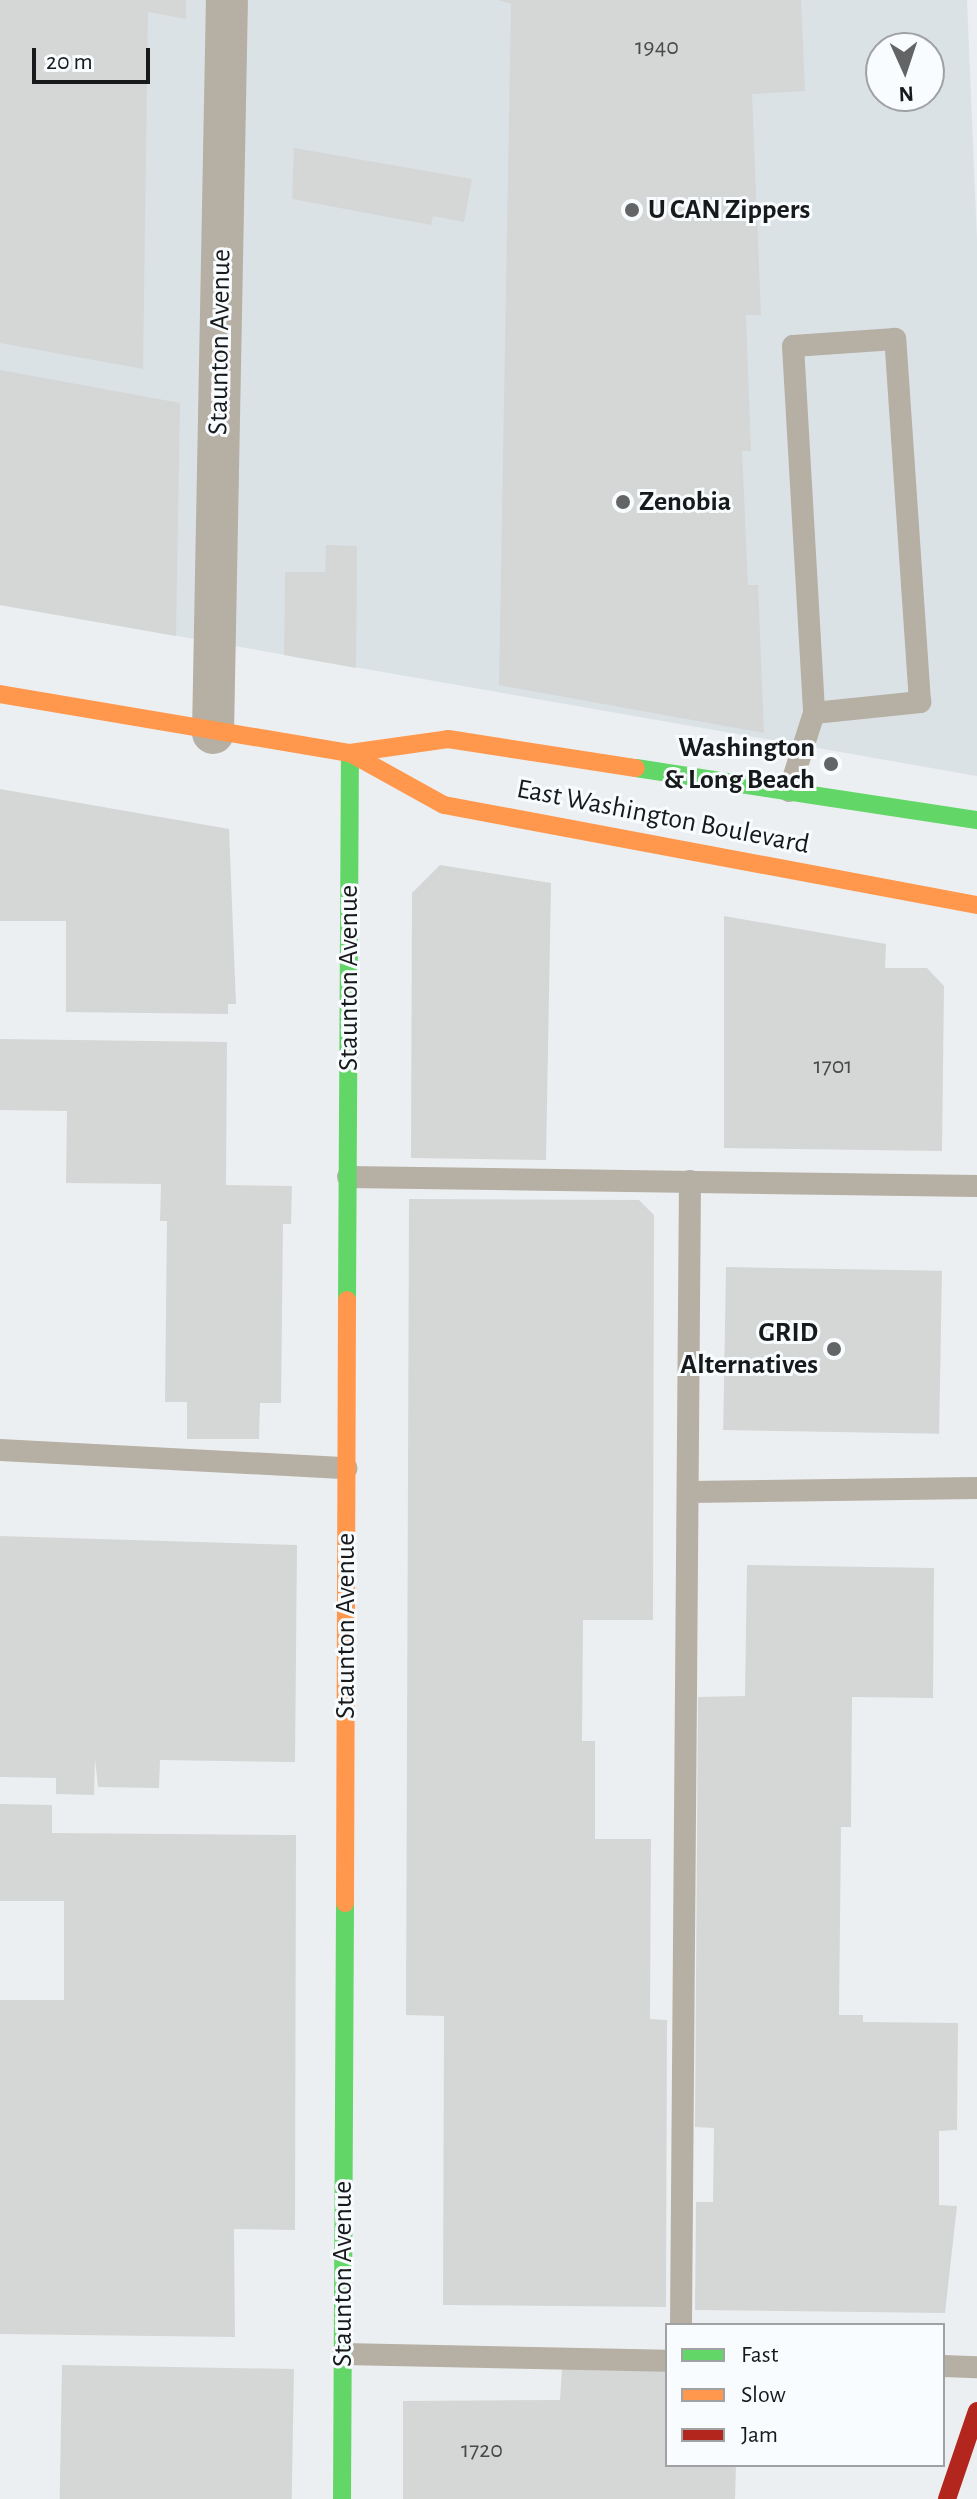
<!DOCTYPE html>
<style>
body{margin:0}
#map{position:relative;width:977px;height:2499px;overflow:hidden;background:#eceff1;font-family:"Alegreya Sans",sans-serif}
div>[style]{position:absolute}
.built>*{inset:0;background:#dae2e6}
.building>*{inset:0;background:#d5d6d6;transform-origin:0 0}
.lane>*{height:22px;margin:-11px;padding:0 11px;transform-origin:11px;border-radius:11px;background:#b6afa4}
.street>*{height:42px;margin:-21px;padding:0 21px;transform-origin:21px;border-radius:21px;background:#b6afa4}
.fast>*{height:18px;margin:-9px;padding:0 9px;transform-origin:9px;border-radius:9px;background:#63d668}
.slow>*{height:18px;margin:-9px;padding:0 9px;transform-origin:9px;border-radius:9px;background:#ff974d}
.jam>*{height:18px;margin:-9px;padding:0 9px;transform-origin:9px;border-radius:9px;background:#b3261e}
.dots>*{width:22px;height:22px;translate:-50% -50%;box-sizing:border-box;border:4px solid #f9fcfe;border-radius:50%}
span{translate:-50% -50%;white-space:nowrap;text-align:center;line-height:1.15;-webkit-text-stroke:6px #f9fcfe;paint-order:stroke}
.number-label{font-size:24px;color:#48494a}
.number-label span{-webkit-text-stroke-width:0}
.poi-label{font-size:28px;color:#17191a;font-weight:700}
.left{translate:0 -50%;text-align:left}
.right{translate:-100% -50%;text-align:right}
.street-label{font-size:28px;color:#17191a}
.legend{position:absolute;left:665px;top:2323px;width:280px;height:144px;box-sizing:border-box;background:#f9fcfe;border:2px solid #9fa1a3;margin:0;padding:10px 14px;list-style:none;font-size:24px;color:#17191a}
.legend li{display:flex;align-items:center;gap:16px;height:40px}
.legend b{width:40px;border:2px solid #9fa1a3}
.north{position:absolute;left:865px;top:32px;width:80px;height:80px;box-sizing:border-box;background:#f9fcfe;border:2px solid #9fa1a3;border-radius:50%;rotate:177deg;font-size:22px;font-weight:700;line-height:32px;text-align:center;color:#17191a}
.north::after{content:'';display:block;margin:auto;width:28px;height:36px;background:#626465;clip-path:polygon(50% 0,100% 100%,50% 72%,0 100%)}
.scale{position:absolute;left:32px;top:48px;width:118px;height:36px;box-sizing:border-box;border:4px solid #17191a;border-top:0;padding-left:10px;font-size:24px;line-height:28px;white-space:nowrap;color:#17191a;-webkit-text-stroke:6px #f9fcfe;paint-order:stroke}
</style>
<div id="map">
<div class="built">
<i style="clip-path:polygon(evenodd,0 0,967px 0,977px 239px,977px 776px,0 605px,0 0,881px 48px,929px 48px,929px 96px,881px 96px,881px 48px)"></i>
</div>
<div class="building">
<i style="clip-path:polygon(0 0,186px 0,186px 19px,148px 12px,143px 369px,0 343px)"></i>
<i style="clip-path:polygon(498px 0,801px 0,805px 91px,752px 94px,761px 315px,746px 315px,751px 451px,742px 451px,748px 585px,758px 585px,764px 733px,499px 685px,511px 4px)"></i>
<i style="clip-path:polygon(294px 148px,472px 179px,464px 222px,433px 216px,431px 225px,292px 199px)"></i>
<i style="clip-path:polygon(0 370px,180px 403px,176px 636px,0 605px)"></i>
<i style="clip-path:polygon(326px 545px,357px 546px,356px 668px,284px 655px,285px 572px,325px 572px)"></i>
<i style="clip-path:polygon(0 789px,229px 829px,236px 1004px,228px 1004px,228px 1014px,66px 1012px,66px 921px,0 921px)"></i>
<i style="clip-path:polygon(440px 865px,551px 883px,546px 1160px,411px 1158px,412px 893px)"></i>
<i style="clip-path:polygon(724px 916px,886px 944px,885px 968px,927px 968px,944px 986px,942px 1151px,724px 1148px)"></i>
<i style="clip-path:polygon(0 1039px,227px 1042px,226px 1185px,292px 1186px,291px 1224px,283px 1224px,281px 1403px,260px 1403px,259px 1439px,187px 1439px,187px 1402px,165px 1402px,167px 1221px,160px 1221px,161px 1184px,66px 1183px,67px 1111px,0 1110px)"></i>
<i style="clip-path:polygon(409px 1199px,639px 1200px,654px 1215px,653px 1620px,583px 1620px,582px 1741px,595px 1741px,595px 1839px,651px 1839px,650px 2019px,667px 2020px,666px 2307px,443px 2305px,444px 2016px,406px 2015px)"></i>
<i style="left:726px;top:1267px;width:216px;height:163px;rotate:1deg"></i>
<i style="clip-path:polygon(0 1536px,297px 1545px,295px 1762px,160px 1760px,159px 1788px,98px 1787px,95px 1759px,94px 1795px,56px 1794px,56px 1778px,0 1777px)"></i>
<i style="clip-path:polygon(747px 1565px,934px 1568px,933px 1698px,852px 1697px,851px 1827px,841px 1827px,839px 2015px,863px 2015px,863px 2022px,958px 2023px,957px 2130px,939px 2131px,939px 2205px,957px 2206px,945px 2313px,695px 2310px,696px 2202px,713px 2202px,714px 2128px,695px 2127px,698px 1697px,745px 1696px)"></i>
<i style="clip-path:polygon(0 1804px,52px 1805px,52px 1833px,296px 1835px,295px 2230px,234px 2229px,235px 2337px,0 2334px,0 2000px,64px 2000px,64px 1901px,0 1901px)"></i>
<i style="left:62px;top:2365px;width:232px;height:134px;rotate:1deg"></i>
<i style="clip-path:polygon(562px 2369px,667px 2370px,667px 2465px,736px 2465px,735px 2499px,403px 2499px,403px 2401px,560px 2400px)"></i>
</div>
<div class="lane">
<i style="left:789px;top:791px;width:82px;rotate:-72.2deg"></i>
<i style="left:814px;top:713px;width:107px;rotate:-5.9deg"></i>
<i style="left:920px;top:702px;width:364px;rotate:-93.9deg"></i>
<i style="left:895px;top:339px;width:102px;rotate:176.1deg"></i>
<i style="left:793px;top:346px;width:368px;rotate:86.7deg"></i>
<i style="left:348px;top:1177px;width:629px;rotate:0.82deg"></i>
<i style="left:0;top:1450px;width:347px;rotate:3deg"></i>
<i style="left:688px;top:1492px;width:289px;rotate:-0.8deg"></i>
<i style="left:681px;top:2325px;width:1144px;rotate:-89.55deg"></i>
<i style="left:343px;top:2354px;width:324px;rotate:1.2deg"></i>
<i style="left:943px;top:2366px;width:34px;rotate:2deg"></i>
</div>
<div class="street">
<i style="left:213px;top:733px;width:733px;rotate:-88.91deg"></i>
</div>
<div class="fast">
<i style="left:636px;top:768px;width:345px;rotate:8.7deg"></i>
<i style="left:347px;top:1300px;width:547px;rotate:-89.69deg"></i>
<i style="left:342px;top:2499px;width:596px;rotate:-89.71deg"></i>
</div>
<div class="slow">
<i style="left:0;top:694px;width:355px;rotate:9.6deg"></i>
<i style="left:350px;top:753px;width:99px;rotate:-8.1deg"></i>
<i style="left:448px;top:739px;width:190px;rotate:8.8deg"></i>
<i style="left:350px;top:753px;width:107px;rotate:29deg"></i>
<i style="left:444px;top:805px;width:542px;rotate:10.63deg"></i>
<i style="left:345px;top:1903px;width:603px;rotate:-89.81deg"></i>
</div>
<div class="jam">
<i style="left:947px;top:2499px;width:93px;rotate:-71.2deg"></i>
</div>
<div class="dots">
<i style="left:632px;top:210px;background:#626465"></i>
<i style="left:623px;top:502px;background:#626465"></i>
<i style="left:831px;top:764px;background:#626465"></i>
<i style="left:834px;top:1349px;background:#626465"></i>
</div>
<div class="number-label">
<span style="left:657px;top:48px">1940</span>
<span style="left:833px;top:1067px">1701</span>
<span style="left:482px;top:2451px">1720</span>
</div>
<div class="poi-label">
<span class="left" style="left:648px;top:210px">U CAN Zippers</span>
<span class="left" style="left:639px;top:502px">Zenobia</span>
<span class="right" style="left:815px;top:764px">Washington<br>&amp; Long Beach</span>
<span class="right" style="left:818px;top:1349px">GRID<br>Alternatives</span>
</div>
<div class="street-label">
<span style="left:220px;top:342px;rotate:-89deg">Staunton Avenue</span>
<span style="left:663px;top:817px;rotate:11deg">East Washington Boulevard</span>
<span style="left:349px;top:978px;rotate:-90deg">Staunton Avenue</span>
<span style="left:346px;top:1626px;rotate:-90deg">Staunton Avenue</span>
<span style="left:343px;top:2274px;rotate:-90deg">Staunton Avenue</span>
</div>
<ul class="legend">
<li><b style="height:10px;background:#63d668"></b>Fast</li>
<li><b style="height:10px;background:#ff974d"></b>Slow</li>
<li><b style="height:10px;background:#b3261e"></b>Jam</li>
</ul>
<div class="north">N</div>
<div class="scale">20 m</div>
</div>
